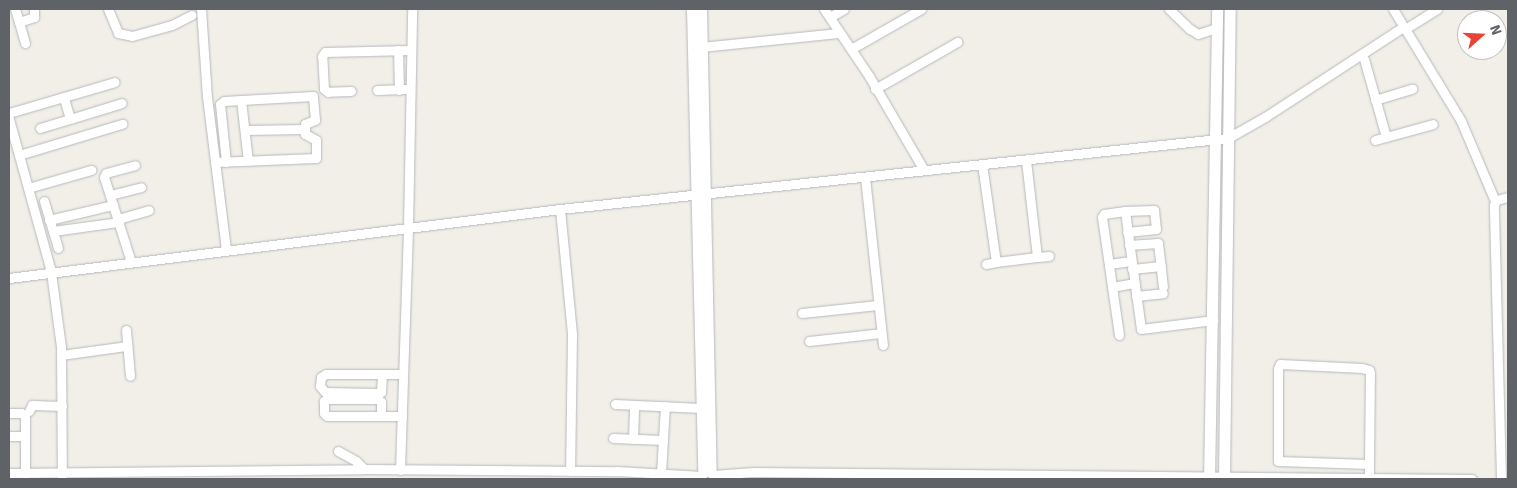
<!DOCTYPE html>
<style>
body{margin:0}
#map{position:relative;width:1517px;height:488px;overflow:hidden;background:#f1efe8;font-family:Signika,sans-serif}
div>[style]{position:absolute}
.roads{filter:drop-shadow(0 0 1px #b5b8bc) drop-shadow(0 0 1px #b5b8bc)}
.street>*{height:9px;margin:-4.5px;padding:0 4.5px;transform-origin:4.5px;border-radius:4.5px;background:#fff}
.secondary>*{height:11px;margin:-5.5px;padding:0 5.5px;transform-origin:5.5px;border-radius:5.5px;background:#fff}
span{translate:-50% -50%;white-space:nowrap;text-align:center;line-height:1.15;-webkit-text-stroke:4px #fff;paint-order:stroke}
.frame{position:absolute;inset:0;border:10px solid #5f6368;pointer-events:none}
.north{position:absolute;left:1457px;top:10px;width:50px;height:50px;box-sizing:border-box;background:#fff;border:1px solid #bfc1c3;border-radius:50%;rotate:70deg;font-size:14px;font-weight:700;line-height:20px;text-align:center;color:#5f6368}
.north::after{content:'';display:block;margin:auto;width:18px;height:22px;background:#ea4335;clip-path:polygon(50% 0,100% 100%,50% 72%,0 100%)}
</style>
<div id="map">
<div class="roads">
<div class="street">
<i style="left:15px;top:9px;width:14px;rotate:73deg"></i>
<i style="left:19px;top:22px;width:16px;rotate:-18deg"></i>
<i style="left:34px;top:17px;width:8px;rotate:-90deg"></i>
<i style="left:108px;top:9px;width:26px;rotate:67deg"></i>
<i style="left:118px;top:33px;width:14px;rotate:12deg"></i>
<i style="left:132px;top:36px;width:41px;rotate:-15.4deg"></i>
<i style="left:172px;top:25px;width:22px;rotate:-27deg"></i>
<i style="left:201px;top:9px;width:88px;rotate:86.1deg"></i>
<i style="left:207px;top:97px;width:154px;rotate:82.9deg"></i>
<i style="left:824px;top:9px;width:81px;rotate:56.1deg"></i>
<i style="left:869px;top:76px;width:109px;rotate:59.7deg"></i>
<i style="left:1169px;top:9px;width:29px;rotate:44deg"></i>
<i style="left:1190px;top:29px;width:9px;rotate:32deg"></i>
<i style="left:1198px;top:34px;width:20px;rotate:-18deg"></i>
<i style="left:1393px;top:9px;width:131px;rotate:58.7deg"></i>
<i style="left:1461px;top:121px;width:87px;rotate:67deg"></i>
<i style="left:830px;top:17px;width:16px;rotate:-30deg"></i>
<i style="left:19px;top:22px;width:22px;rotate:74deg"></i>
<i style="left:1405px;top:29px;width:38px;rotate:-32deg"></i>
<i style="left:701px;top:47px;width:138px;rotate:-5.8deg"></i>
<i style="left:851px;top:49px;width:81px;rotate:-29.7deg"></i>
<i style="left:398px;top:50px;width:40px;rotate:88.6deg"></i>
<i style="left:1364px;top:59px;width:81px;rotate:74.2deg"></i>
<i style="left:875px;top:89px;width:95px;rotate:-29.8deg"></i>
<i style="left:377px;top:90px;width:28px;rotate:-2deg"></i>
<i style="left:351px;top:91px;width:23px;rotate:178deg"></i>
<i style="left:328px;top:92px;width:5px;rotate:-143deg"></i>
<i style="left:324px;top:89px;width:33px;rotate:-93deg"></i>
<i style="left:322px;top:56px;width:5px;rotate:-53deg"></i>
<i style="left:325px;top:52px;width:86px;rotate:-1.3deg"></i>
<i style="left:1375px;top:100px;width:39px;rotate:-17deg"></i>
<i style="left:9px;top:113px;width:110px;rotate:-16.3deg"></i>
<i style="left:9px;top:119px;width:159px;rotate:74.6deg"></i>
<i style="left:51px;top:272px;width:76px;rotate:82.4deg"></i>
<i style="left:61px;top:347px;width:132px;rotate:89.6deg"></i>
<i style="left:70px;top:119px;width:54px;rotate:-17.1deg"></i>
<i style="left:40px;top:128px;width:31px;rotate:-17deg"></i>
<i style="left:70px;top:119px;width:22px;rotate:-106deg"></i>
<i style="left:245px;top:130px;width:60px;rotate:-1deg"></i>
<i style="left:1375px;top:140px;width:60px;rotate:-15.4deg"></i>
<i style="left:19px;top:155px;width:108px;rotate:-16.8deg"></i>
<i style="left:215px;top:162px;width:101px;rotate:-2.3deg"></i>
<i style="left:316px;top:158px;width:18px;rotate:-90deg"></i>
<i style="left:316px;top:140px;width:13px;rotate:-151deg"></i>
<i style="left:305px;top:134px;width:10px;rotate:-90deg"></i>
<i style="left:305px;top:124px;width:11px;rotate:-22deg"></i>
<i style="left:315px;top:120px;width:24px;rotate:-95deg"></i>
<i style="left:313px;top:96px;width:72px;rotate:176.8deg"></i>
<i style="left:226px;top:162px;width:58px;rotate:-95.9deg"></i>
<i style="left:220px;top:104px;width:5px;rotate:-37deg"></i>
<i style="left:224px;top:101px;width:17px;rotate:-3deg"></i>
<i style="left:241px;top:100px;width:61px;rotate:83.5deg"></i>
<i style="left:982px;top:164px;width:99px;rotate:81.9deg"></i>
<i style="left:996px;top:262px;width:41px;rotate:-7deg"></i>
<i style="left:1037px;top:257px;width:98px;rotate:-96.5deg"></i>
<i style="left:865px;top:177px;width:169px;rotate:83.9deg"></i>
<i style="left:28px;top:188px;width:66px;rotate:-15.9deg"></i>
<i style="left:110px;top:195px;width:32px;rotate:-14deg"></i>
<i style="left:44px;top:201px;width:49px;rotate:73.4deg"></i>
<i style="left:560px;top:209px;width:126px;rotate:84.5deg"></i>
<i style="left:572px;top:334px;width:137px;rotate:90.8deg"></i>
<i style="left:1125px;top:211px;width:29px;rotate:-2deg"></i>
<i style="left:1154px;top:210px;width:19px;rotate:84deg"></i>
<i style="left:1156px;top:229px;width:29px;rotate:174deg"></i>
<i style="left:118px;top:219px;width:32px;rotate:-16deg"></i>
<i style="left:49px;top:220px;width:66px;rotate:-13.2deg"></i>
<i style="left:53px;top:231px;width:67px;rotate:-7.8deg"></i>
<i style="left:1129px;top:245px;width:29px;rotate:-4deg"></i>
<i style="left:1158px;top:243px;width:44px;rotate:83.5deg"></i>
<i style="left:1037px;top:257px;width:12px;rotate:-5deg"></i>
<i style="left:131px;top:262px;width:89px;rotate:-107.6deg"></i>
<i style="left:104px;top:177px;width:4px;rotate:-63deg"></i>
<i style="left:106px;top:173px;width:30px;rotate:-15deg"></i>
<i style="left:986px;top:264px;width:10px;rotate:-11deg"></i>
<i style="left:1109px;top:264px;width:22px;rotate:-8deg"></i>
<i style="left:1132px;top:269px;width:29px;rotate:-6deg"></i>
<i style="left:9px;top:278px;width:555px;rotate:-7.14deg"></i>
<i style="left:560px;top:209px;width:672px;rotate:-6.07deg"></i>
<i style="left:1228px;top:138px;width:43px;rotate:-29.6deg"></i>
<i style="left:1265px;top:117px;width:165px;rotate:-33.1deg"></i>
<i style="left:1112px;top:287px;width:22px;rotate:-10deg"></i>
<i style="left:1136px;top:296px;width:27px;rotate:-6deg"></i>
<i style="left:802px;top:313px;width:76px;rotate:-6deg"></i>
<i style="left:126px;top:330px;width:46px;rotate:85deg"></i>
<i style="left:1119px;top:335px;width:119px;rotate:-98.2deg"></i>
<i style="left:1102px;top:217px;width:4px;rotate:-56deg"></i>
<i style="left:1104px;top:214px;width:21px;rotate:-8deg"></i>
<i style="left:1125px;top:211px;width:119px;rotate:82.3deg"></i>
<i style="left:1141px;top:329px;width:73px;rotate:-7.1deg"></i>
<i style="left:809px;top:341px;width:72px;rotate:-6.3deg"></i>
<i style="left:61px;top:355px;width:67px;rotate:-7.8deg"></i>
<i style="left:382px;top:374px;width:18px;rotate:93deg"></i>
<i style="left:381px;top:392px;width:3px;rotate:162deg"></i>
<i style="left:378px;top:393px;width:53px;rotate:-178.9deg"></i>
<i style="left:325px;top:392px;width:8px;rotate:-130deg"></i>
<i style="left:320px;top:386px;width:9px;rotate:-84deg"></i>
<i style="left:321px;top:377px;width:6px;rotate:-31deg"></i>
<i style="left:326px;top:374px;width:77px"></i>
<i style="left:615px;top:404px;width:86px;rotate:2.7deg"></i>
<i style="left:29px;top:411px;width:7px;rotate:-63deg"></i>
<i style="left:32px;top:405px;width:30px;rotate:2deg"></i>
<i style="left:9px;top:413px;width:12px"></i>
<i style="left:21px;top:413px;width:5px;rotate:37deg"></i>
<i style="left:25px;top:416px;width:58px;rotate:90deg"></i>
<i style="left:381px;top:416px;width:14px;rotate:-90deg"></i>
<i style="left:381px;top:402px;width:4px;rotate:-135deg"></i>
<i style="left:378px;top:399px;width:51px;rotate:180deg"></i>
<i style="left:327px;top:399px;width:4px;rotate:146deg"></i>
<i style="left:324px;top:401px;width:12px;rotate:90deg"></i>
<i style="left:324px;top:413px;width:4px;rotate:45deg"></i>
<i style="left:327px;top:416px;width:75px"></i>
<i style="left:9px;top:436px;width:16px"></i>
<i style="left:613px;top:438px;width:50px;rotate:2.3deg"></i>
<i style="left:633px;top:439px;width:34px;rotate:-88deg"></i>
<i style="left:338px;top:451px;width:21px;rotate:29deg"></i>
<i style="left:356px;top:461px;width:11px;rotate:45deg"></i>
<i style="left:400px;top:470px;width:243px;rotate:-88.1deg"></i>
<i style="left:408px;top:227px;width:218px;rotate:-88.9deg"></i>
<i style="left:9px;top:473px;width:355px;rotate:-0.6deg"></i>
<i style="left:364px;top:469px;width:253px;rotate:0.5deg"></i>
<i style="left:617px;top:471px;width:85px;rotate:3.4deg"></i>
<i style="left:661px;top:473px;width:67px;rotate:-86.6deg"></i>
<i style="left:713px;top:475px;width:40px;rotate:-4.3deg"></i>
<i style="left:753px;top:472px;width:719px;rotate:0.56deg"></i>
<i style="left:1369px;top:478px;width:14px;rotate:-90deg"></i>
<i style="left:1369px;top:464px;width:91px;rotate:-89.4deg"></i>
<i style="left:1370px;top:373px;width:3px;rotate:-108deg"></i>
<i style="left:1369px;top:370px;width:7px;rotate:-164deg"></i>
<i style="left:1362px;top:368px;width:82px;rotate:-177.2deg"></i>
<i style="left:1280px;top:364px;width:5px;rotate:112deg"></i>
<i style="left:1278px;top:369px;width:92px;rotate:90deg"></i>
<i style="left:1278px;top:461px;width:91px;rotate:1.9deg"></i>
<i style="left:1501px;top:479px;width:274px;rotate:-91.5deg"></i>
<i style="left:1494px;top:205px;width:5px;rotate:-68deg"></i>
<i style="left:1496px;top:200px;width:12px;rotate:-14deg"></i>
</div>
<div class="secondary">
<i style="left:692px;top:9px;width:463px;rotate:88.6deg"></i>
<i style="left:701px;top:9px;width:463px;rotate:88.8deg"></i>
<i style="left:1209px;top:479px;width:470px;rotate:-89deg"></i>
<i style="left:1224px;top:479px;width:470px;rotate:-89.3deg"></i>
</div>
</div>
<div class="frame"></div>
<div class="north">N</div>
</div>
